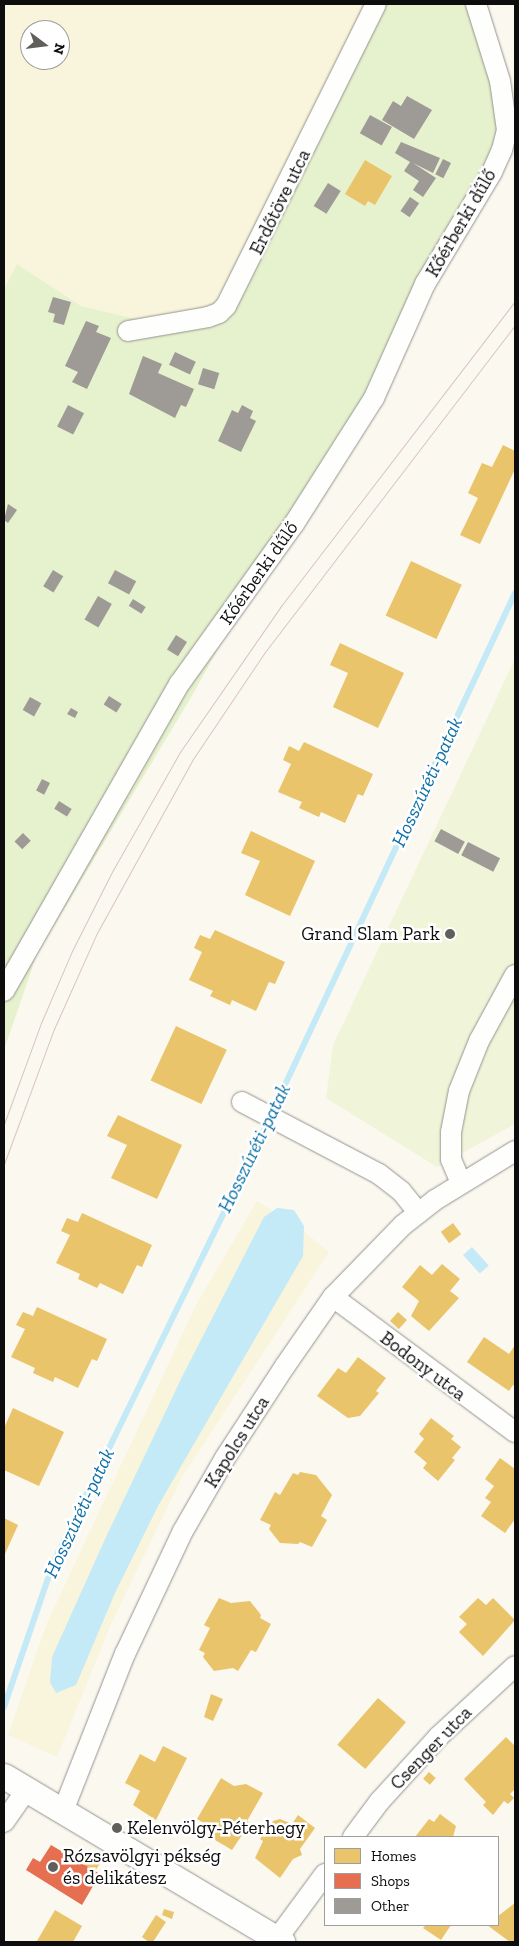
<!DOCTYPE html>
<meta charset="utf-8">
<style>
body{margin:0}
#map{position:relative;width:519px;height:1946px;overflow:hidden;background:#fbf8f0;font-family:"Zilla Slab",serif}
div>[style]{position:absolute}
.farmland>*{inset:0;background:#f9f4dc}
.green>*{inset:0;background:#e6f1ce}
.pitch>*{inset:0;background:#f0f5d9}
.water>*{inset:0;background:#c4e9f7;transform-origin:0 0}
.homes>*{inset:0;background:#e9c46a;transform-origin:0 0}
.shops>*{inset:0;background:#e76f51}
.stream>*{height:6px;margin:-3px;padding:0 3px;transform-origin:3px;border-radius:3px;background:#c4e9f7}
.building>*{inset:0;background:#9e9a96;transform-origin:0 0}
.roads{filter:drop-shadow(0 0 1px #94938f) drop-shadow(0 0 1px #94938f)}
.minor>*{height:20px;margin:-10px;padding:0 10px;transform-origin:10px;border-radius:10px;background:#fefefd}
.tertiary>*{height:25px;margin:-12.5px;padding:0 12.5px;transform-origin:12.5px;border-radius:12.5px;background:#fefefd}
.tram>*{height:1px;margin:-0.5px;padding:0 0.5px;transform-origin:0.5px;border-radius:0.5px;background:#d8c3c5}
.dots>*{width:14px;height:14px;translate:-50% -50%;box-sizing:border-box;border:2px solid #fff;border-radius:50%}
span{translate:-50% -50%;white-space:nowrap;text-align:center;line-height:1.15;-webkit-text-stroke:5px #fff;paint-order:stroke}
.street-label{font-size:19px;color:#0d0d0d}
.poi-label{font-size:19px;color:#0d0d0d}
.right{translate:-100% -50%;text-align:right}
.left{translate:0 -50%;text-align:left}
.water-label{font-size:20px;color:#0e70a7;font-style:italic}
.frame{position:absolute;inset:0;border:5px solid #0d0d0d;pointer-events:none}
.legend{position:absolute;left:324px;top:1836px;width:175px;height:90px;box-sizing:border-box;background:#fff;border:1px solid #9e9e9e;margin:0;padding:6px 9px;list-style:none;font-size:15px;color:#0d0d0d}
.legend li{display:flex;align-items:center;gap:10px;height:25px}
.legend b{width:25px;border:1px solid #9e9e9e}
.north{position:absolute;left:20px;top:20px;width:50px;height:50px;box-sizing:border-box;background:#fff;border:1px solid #9e9e9e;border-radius:50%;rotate:105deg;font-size:14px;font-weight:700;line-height:20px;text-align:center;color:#0d0d0d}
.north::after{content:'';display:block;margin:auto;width:18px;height:22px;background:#605f5c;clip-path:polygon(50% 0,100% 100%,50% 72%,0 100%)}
</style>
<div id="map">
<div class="farmland">
<i style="clip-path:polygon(evenodd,4px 4px,369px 4px,213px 311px,144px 321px,81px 306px,17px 264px,4px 289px,4px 4px,30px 30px,60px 30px,60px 60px,30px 60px,30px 30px)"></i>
<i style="clip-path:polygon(257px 1201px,301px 1229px,329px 1252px,182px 1477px,111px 1624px,57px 1757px,8px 1735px,47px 1623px,196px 1305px)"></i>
</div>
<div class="green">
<i style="clip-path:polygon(369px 4px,476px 4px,507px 130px,374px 398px,264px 567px,190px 699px,37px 954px,4px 1050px,4px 289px,17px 264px,81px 306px,144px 321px,213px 311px)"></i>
</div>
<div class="pitch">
<i style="clip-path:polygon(515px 659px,515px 1124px,437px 1167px,326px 1098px,333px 1045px)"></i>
</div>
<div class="water">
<i style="clip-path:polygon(277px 1208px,294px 1210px,304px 1226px,303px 1256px,158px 1506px,115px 1593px,76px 1685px,56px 1693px,50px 1682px,52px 1657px,106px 1537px,182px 1377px,264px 1217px)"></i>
<i style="left:472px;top:1247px;width:25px;height:12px;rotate:48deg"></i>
</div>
<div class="homes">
<i style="clip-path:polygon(365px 160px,392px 176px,375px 205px,368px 201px,365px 206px,345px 194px)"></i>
<i style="clip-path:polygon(503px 445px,515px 451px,515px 469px,480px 544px,460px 535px,478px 498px,468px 493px,482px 463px,492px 467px)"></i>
<i style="left:411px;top:561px;width:56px;height:60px;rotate:25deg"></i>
<i style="clip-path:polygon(340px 643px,404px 673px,378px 728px,333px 707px,348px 673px,330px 665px)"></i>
<i style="clip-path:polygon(304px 742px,373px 774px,363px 796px,358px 794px,345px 823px,321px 812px,319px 817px,299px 808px,302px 802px,278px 792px,291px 764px,283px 760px,289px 746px,299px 751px)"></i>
<i style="clip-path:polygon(251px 831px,315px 861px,290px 916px,245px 895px,260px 861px,241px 853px)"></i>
<i style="clip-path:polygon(215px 930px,285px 962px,275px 984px,269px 982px,256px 1011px,232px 1000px,230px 1005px,210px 996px,213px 991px,189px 980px,202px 952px,194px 948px,200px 935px,210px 939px)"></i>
<i style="left:176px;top:1026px;width:56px;height:60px;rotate:25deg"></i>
<i style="clip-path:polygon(118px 1115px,182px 1145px,157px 1199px,111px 1178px,127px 1145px,107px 1136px)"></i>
<i style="clip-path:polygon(82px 1213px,152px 1245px,142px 1267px,137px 1265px,123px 1294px,100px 1283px,97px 1288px,78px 1279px,80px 1274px,56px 1263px,70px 1235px,61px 1231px,67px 1218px,78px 1222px)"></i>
<i style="left:453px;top:1223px;width:14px;height:15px;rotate:54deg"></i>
<i style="clip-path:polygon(442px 1264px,460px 1279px,450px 1291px,459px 1298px,429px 1331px,411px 1316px,419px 1301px,402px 1287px,420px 1265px,432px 1275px)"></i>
<i style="clip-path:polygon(37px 1307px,107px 1339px,97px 1361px,92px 1359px,78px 1388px,55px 1377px,53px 1382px,33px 1373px,35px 1368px,11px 1357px,25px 1329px,16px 1325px,23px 1312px,33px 1316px)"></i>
<i style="left:398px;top:1312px;width:12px;height:12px;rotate:42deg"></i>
<i style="clip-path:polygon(484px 1337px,509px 1354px,515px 1345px,515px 1387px,513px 1385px,509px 1391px,467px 1362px)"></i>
<i style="clip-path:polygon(358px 1357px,386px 1378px,376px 1391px,379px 1393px,360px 1416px,348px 1418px,317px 1396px,338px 1368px,346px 1373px)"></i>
<i style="clip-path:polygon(13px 1408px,64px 1432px,39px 1486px,4px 1470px,4px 1428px)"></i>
<i style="clip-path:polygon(431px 1418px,454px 1436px,451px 1439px,461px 1447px,452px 1458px,455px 1460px,438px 1481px,423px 1468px,427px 1463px,414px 1452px,424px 1439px,419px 1434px)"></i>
<i style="clip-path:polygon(500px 1458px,515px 1469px,515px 1519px,505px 1533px,481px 1516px,491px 1502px,485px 1498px,494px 1486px,485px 1479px)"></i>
<i style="clip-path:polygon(300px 1472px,316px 1475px,332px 1495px,321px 1516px,327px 1520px,312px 1547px,300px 1542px,298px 1544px,280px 1543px,269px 1529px,271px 1525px,260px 1520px,275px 1492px,280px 1495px,293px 1473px,298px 1475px)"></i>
<i style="clip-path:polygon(4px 1518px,18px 1525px,4px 1556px)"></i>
<i style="clip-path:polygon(219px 1598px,231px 1603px,250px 1601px,261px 1615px,260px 1618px,271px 1624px,256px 1652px,251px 1650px,238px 1671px,233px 1668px,214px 1671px,203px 1657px,205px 1653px,199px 1650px,210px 1628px,204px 1625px)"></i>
<i style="clip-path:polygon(478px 1598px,486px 1605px,493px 1598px,515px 1620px,483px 1656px,459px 1632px,467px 1624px,459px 1617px)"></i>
<i style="clip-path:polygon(211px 1694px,223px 1699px,213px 1721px,204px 1717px)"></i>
<i style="left:378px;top:1698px;width:37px;height:62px;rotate:41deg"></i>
<i style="clip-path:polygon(506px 1737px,515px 1746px,515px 1789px,510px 1794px,514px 1798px,508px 1804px,504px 1801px,493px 1815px,483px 1805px,486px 1802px,464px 1779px)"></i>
<i style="clip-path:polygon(163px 1746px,187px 1758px,156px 1820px,133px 1805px,140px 1791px,125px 1783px,140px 1754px,155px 1762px)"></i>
<i style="left:429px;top:1772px;width:9px;height:9px;rotate:41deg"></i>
<i style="clip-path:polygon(221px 1778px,234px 1786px,246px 1784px,263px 1793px,247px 1821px,250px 1823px,232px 1850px,210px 1837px,214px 1829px,197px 1819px)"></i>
<i style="clip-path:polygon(440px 1814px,456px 1826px,453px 1837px,415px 1837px,429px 1819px,434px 1822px)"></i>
<i style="clip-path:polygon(298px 1815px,315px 1828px,300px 1849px,302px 1855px,293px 1859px,280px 1878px,255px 1858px,263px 1841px,260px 1839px,273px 1821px,280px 1819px,292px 1824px)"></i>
<i style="left:87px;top:1852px;width:17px;height:13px;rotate:33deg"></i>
<i style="clip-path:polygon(515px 1903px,515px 1942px,510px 1942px,487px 1925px,498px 1925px,498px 1916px)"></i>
<i style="clip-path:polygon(164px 1909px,174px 1912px,172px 1919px,162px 1915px)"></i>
<i style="clip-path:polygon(55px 1910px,82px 1926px,73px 1942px,37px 1941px)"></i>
<i style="clip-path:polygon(156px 1915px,166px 1922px,153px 1942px,149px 1942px,142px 1937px)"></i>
<i style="clip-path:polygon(426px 1925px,451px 1925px,441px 1940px,423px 1928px)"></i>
</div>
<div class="shops">
<i style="clip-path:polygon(51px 1845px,100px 1874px,82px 1905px,26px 1870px,33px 1858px,40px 1862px)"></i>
</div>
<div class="stream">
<i style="left:4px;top:1707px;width:154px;rotate:-71.1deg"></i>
<i style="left:54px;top:1561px;width:475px;rotate:-64deg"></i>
<i style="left:262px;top:1134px;width:597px;rotate:-64.94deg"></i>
</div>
<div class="building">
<i style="clip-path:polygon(407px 96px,432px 110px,414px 139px,382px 120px,393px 101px,401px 106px)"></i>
<i style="left:370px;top:115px;width:25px;height:21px;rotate:29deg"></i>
<i style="clip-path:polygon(401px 142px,440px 158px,433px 173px,413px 163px,436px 178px,423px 197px,413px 190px,419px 181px,404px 171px,410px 162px,395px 153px)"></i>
<i style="left:443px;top:159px;width:9px;height:17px;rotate:27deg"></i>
<i style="left:328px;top:183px;width:15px;height:27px;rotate:32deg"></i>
<i style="left:410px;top:197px;width:11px;height:17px;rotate:34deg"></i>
<i style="clip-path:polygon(53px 297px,71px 302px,64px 325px,53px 322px,55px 314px,48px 312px)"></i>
<i style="clip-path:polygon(86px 321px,99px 326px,96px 332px,111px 338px,87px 389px,72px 382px,78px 372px,65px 366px)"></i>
<i style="left:175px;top:352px;width:23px;height:14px;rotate:25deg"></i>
<i style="clip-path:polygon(143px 356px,162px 364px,158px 373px,194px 389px,186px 407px,181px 405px,175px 418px,129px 394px)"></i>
<i style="left:203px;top:368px;width:17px;height:17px;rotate:17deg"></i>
<i style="left:68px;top:405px;width:18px;height:24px;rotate:27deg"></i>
<i style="clip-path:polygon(242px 405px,253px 411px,250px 418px,256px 421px,241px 452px,218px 441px,232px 410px,238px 413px)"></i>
<i style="clip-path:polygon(8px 504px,17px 510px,8px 523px,4px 520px)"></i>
<i style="left:53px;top:570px;width:12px;height:19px;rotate:31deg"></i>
<i style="left:115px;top:570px;width:24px;height:15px;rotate:28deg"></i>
<i style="left:98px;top:596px;width:16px;height:27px;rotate:30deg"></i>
<i style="left:133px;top:599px;width:15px;height:8px;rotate:32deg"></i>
<i style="left:176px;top:635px;width:13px;height:17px;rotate:32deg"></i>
<i style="left:109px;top:696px;width:15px;height:10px;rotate:32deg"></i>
<i style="left:30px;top:697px;width:13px;height:15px;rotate:29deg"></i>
<i style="clip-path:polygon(71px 708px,78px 712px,75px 718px,67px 714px)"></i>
<i style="left:42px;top:779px;width:9px;height:13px;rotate:27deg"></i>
<i style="left:59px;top:801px;width:15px;height:9px;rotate:32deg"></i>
<i style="left:441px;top:829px;width:27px;height:14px;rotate:28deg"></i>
<i style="left:23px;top:833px;width:11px;height:12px;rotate:45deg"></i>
<i style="left:468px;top:842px;width:36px;height:15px;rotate:27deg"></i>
</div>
<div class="roads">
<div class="minor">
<i style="left:128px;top:331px;width:81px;rotate:-9.9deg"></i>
<i style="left:208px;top:317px;width:12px;rotate:-20deg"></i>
<i style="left:219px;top:313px;width:10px;rotate:-45deg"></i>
<i style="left:226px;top:306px;width:337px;rotate:-63.6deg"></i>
<i style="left:4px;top:991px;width:355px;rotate:-60.3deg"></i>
<i style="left:180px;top:683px;width:196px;rotate:-54.4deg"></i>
<i style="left:294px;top:524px;width:149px;rotate:-57.6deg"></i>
<i style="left:374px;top:398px;width:125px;rotate:-65.9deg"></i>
<i style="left:425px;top:284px;width:131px;rotate:-59.1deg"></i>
<i style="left:492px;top:172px;width:24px;rotate:-66deg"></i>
<i style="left:502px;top:150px;width:21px;rotate:-76deg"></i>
<i style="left:507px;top:130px;width:49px;rotate:-98.1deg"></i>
<i style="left:500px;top:81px;width:81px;rotate:-107.3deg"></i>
<i style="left:242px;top:1102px;width:155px;rotate:27.7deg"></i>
<i style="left:379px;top:1174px;width:28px;rotate:38deg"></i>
<i style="left:401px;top:1191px;width:28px;rotate:51deg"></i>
<i style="left:461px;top:1183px;width:26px;rotate:-113deg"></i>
<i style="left:451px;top:1159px;width:27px;rotate:-90deg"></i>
<i style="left:451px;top:1132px;width:42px;rotate:-79deg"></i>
<i style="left:459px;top:1091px;width:54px;rotate:-68.2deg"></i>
<i style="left:479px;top:1041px;width:75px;rotate:-61.4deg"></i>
<i style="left:333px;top:1297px;width:227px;rotate:36.6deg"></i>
<i style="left:63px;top:1811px;width:169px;rotate:-68.5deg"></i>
<i style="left:125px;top:1654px;width:136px;rotate:-64.8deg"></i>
<i style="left:183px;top:1531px;width:84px;rotate:-60.1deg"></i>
<i style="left:225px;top:1458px;width:110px;rotate:-56.9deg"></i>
<i style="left:285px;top:1366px;width:84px;rotate:-55.2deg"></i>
<i style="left:333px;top:1297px;width:100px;rotate:-45.8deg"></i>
<i style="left:403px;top:1225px;width:41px;rotate:-38deg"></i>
<i style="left:435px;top:1200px;width:94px;rotate:-31.5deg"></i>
<i style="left:4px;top:1822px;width:40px;rotate:-55.1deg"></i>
<i style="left:353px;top:1837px;width:44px;rotate:-53.4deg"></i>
<i style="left:379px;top:1802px;width:89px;rotate:-47.7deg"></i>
<i style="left:439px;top:1736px;width:103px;rotate:-42.6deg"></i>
<i style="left:277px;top:1939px;width:81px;rotate:-53.6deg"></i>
</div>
<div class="tertiary">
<i style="left:4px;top:1776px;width:324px;rotate:30.8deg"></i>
</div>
</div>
<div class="tram">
<i style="left:4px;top:1124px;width:108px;rotate:-69.9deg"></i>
<i style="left:41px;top:1023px;width:78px;rotate:-66.7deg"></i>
<i style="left:72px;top:951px;width:91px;rotate:-63.2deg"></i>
<i style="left:113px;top:870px;width:136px;rotate:-60.4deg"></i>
<i style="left:180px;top:752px;width:178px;rotate:-55.3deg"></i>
<i style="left:281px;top:606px;width:384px;rotate:-52.5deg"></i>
<i style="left:4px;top:1164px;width:144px;rotate:-69.7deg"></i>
<i style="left:54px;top:1029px;width:105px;rotate:-65.9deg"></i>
<i style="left:97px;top:933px;width:199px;rotate:-61.1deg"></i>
<i style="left:193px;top:759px;width:129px;rotate:-56.1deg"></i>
<i style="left:265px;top:652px;width:412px;rotate:-52.6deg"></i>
</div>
<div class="dots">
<i style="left:450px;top:934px;background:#605f5c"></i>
<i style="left:117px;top:1828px;background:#605f5c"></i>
<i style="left:53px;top:1867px;background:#605f5c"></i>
</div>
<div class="street-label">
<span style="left:280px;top:202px;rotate:-64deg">Erdőtöve utca</span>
<span style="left:461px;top:223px;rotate:-60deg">Kőérberki dűlő</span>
<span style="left:259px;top:573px;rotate:-55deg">Kőérberki dűlő</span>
<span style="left:423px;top:1366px;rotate:37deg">Bodony utca</span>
<span style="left:237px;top:1442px;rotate:-58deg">Kapolcs utca</span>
<span style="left:431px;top:1748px;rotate:-46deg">Csenger utca</span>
</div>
<div class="poi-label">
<span class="right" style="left:440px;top:934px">Grand Slam Park</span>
<span class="left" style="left:127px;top:1828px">Kelenvölgy-Péterhegy</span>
<span class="left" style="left:63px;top:1867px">Rózsavölgyi pékség<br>és delikátesz</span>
</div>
<div class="water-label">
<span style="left:427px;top:782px;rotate:-65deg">Hosszúréti-patak</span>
<span style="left:254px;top:1148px;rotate:-64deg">Hosszúréti-patak</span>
<span style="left:79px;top:1513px;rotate:-65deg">Hosszúréti-patak</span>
</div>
<div class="frame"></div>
<ul class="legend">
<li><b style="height:14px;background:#e9c46a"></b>Homes</li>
<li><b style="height:14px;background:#e76f51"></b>Shops</li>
<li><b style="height:14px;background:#9e9a96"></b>Other</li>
</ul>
<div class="north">N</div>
</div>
